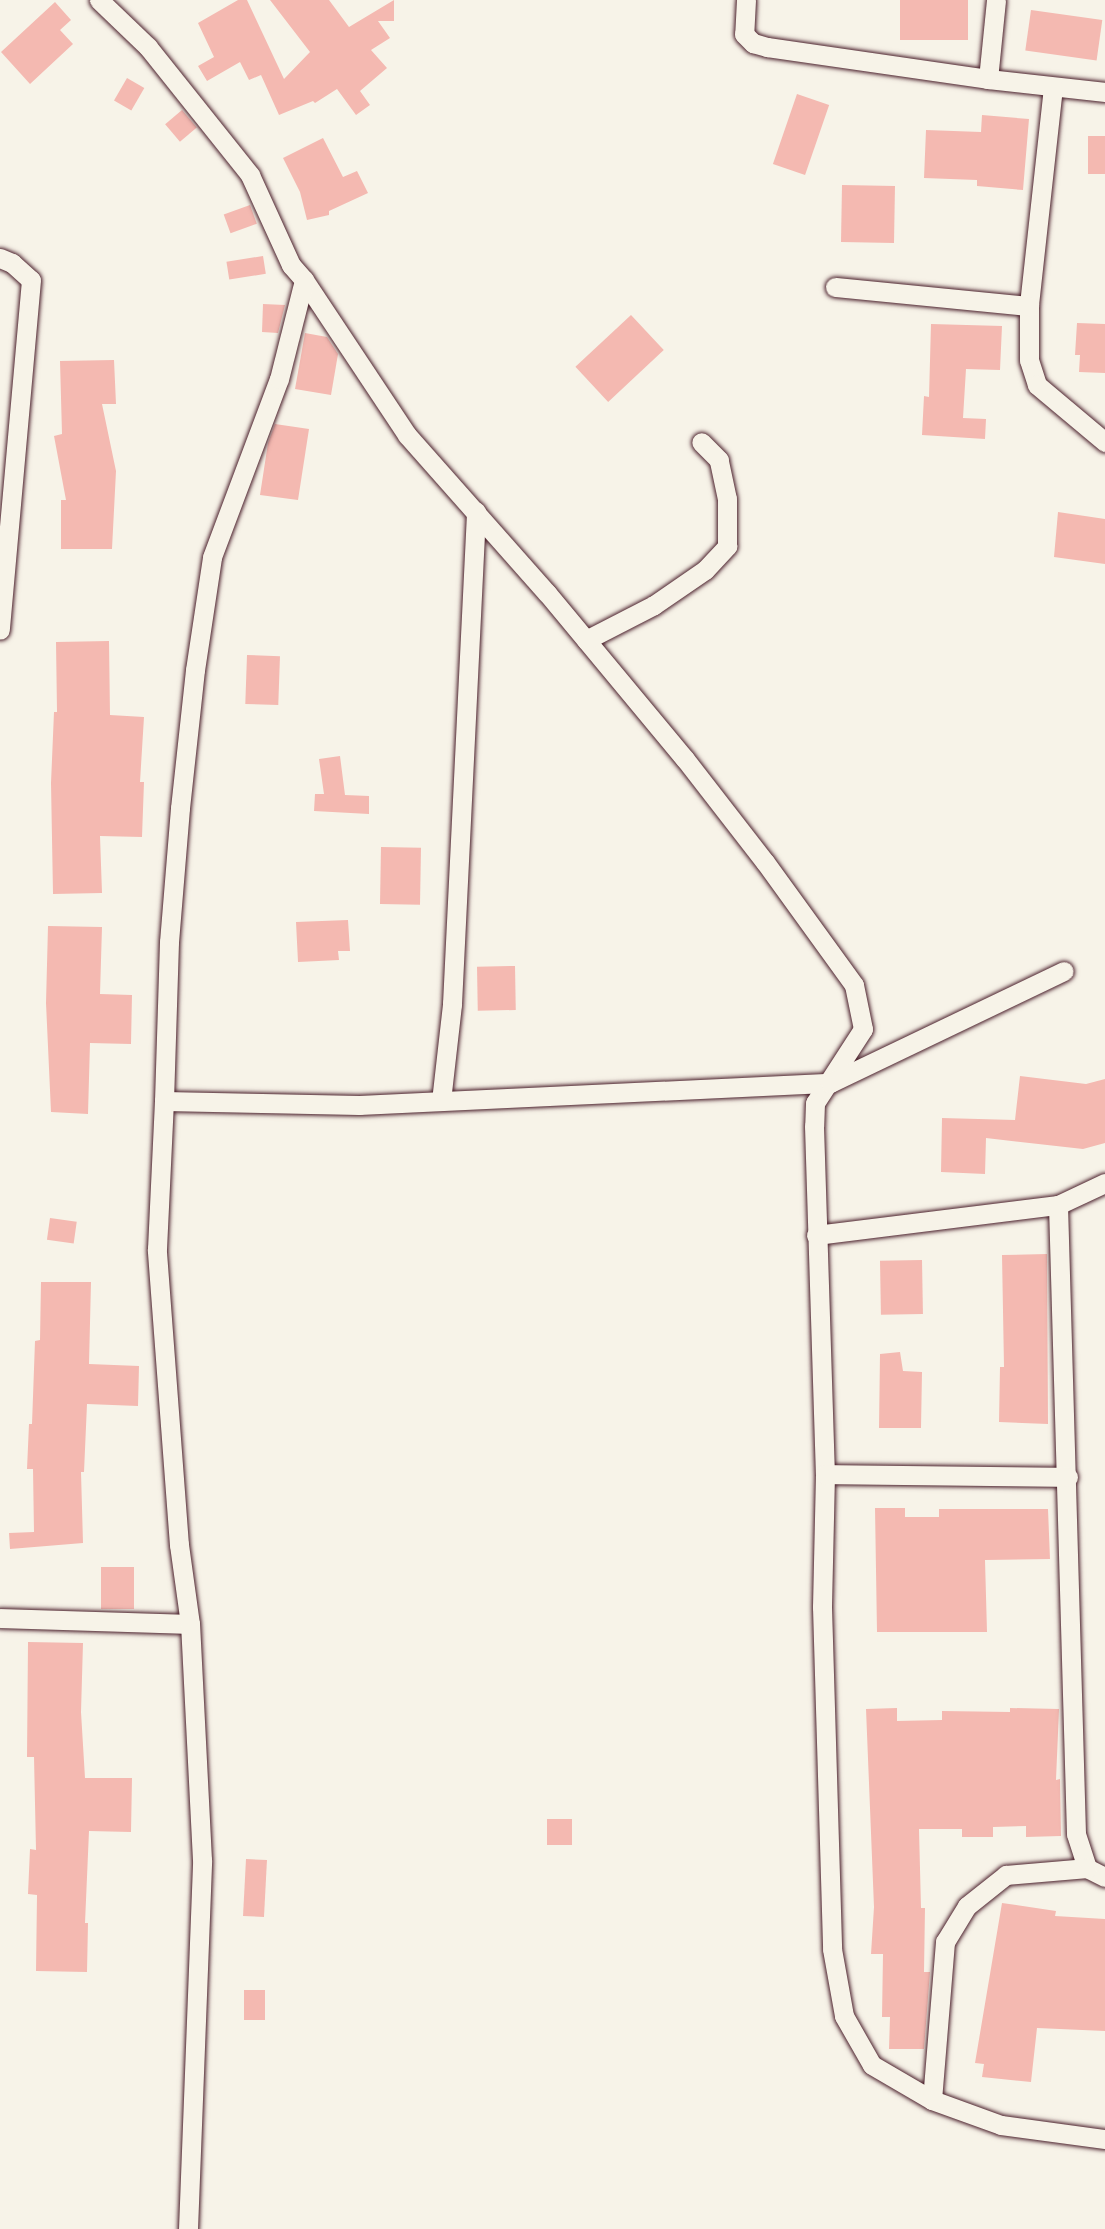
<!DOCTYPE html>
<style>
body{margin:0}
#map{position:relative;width:1105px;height:2229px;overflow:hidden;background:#f7f3e8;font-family:"Architects Daughter",sans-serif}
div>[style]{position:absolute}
.building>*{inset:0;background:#f4b9b1;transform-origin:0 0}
.roads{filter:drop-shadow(0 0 2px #4a1f2b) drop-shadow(0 0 2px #4a1f2b)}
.minor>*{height:19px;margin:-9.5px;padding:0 9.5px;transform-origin:9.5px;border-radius:9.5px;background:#f7f3e8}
span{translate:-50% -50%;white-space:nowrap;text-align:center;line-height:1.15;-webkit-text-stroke:5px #f7f3e8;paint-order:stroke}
</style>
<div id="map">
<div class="building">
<i style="clip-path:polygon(238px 0,247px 0,284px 79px,310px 52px,270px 0,329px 0,349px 27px,394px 0,394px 21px,378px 21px,390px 38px,371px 50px,387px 68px,360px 91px,370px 105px,356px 115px,337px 89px,315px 103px,313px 101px,279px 115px,261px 75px,249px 80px,240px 62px,207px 81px,198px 66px,214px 57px,198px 23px)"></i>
<i style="left:900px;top:0;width:68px;height:40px"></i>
<i style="clip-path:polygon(55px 2px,71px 20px,60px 30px,73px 44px,30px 84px,1px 52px)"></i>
<i style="left:1031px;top:10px;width:72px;height:41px;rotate:8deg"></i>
<i style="left:127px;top:78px;width:20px;height:26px;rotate:30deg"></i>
<i style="left:797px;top:94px;width:34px;height:74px;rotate:19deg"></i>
<i style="left:182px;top:110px;width:23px;height:22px;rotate:50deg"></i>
<i style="clip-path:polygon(982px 115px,1029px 119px,1023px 190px,977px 186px,977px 180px,924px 178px,926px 130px,981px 132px)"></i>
<i style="left:1088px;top:136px;width:17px;height:38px"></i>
<i style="clip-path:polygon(323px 138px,343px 177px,357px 171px,368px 193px,329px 211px,329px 215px,307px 220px,300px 192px,283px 158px)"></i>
<i style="left:842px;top:185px;width:53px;height:57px;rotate:1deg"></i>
<i style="left:250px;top:205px;width:20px;height:28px;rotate:70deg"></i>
<i style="left:263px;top:256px;width:18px;height:37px;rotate:81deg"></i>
<i style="clip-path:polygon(263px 304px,285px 305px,278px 333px,262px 332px)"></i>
<i style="left:631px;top:315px;width:48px;height:76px;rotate:47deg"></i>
<i style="clip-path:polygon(1077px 323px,1105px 324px,1105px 373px,1079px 372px,1080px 355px,1075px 355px)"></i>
<i style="clip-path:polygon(931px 324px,1002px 326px,1000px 370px,966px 369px,963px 418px,986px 419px,985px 439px,922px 435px,924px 396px,929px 397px)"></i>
<i style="clip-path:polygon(305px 333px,327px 337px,338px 354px,331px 395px,295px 389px)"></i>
<i style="clip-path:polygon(114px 360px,116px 404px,102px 404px,116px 471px,112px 549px,61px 549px,61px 500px,66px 500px,54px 436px,62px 434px,60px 361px)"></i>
<i style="clip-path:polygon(275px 424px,309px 429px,298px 500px,260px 495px,268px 443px)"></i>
<i style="clip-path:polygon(1058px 512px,1105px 519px,1105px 564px,1054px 557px)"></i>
<i style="clip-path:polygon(109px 641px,110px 715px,144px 717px,140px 782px,144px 782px,142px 837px,100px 836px,102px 893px,53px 894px,51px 783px,54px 712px,57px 712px,56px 642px)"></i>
<i style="left:247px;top:655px;width:33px;height:49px;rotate:2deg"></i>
<i style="clip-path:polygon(340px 756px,345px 795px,369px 796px,369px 814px,314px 811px,315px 794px,324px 794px,319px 759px)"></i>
<i style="left:381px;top:847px;width:40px;height:57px;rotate:1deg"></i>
<i style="clip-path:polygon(348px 920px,350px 951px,338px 951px,339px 960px,298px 962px,296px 922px)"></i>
<i style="clip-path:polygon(48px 926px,102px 927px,100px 994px,132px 995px,131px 1044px,90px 1043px,88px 1114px,51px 1112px,46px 1003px)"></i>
<i style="left:515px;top:966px;width:44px;height:38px;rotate:89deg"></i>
<i style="clip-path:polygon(1020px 1076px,1086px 1084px,1105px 1079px,1105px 1143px,1083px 1149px,986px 1138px,985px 1174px,941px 1172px,942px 1118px,1015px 1120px)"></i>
<i style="left:50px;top:1218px;width:27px;height:22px;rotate:8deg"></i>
<i style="clip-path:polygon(1047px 1254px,1048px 1424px,999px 1422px,1000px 1367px,1004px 1367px,1002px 1255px)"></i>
<i style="left:922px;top:1260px;width:54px;height:42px;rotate:89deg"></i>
<i style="clip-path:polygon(41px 1282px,91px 1282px,89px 1364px,139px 1366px,138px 1406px,87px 1404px,84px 1472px,81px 1472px,83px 1543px,10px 1549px,9px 1533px,34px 1532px,33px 1469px,27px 1469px,29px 1424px,32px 1424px,35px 1341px,40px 1340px)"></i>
<i style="clip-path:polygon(900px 1352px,903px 1371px,922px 1372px,921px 1428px,879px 1428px,880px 1354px)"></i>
<i style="clip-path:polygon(875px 1508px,905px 1508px,905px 1517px,939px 1517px,939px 1509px,1048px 1509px,1050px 1559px,985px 1560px,987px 1632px,877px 1632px)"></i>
<i style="left:134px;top:1567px;width:42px;height:33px;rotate:90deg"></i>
<i style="clip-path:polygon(28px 1642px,83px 1643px,81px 1712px,85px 1778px,132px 1778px,131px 1832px,89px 1831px,85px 1923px,88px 1923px,87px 1972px,36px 1971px,37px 1895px,28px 1894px,30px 1849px,36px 1850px,34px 1757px,27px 1757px)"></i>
<i style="clip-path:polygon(897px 1708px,897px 1721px,942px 1720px,942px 1711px,1010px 1712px,1010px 1708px,1059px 1709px,1056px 1780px,1060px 1779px,1061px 1836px,1026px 1837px,1026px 1826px,993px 1827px,993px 1837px,962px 1837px,962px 1829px,919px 1829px,921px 1908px,925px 1908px,924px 1972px,930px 1972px,924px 2049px,889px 2049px,890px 2017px,882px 2017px,883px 1954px,871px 1954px,874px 1907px,866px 1709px)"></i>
<i style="left:547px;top:1819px;width:25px;height:26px"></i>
<i style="left:246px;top:1859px;width:21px;height:57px;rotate:3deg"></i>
<i style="clip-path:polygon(1002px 1903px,1056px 1911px,1055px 1916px,1105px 1919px,1105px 2031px,1037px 2028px,1031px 2082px,982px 2077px,984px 2064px,975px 2063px)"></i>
<i style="left:244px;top:1990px;width:21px;height:30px"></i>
</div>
<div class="roads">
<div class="minor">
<i style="left:99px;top:0;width:68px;rotate:43.8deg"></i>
<i style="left:148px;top:47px;width:164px;rotate:51.4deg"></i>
<i style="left:250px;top:175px;width:99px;rotate:65.5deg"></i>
<i style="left:291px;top:265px;width:20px;rotate:49deg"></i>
<i style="left:304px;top:280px;width:186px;rotate:56.4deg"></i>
<i style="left:407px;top:435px;width:211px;rotate:48.5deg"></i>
<i style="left:547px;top:593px;width:216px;rotate:50.3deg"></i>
<i style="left:685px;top:759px;width:130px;rotate:52.2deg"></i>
<i style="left:765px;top:862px;width:152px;rotate:54.1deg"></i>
<i style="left:854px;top:985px;width:45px;rotate:78.4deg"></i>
<i style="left:863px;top:1029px;width:88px;rotate:123deg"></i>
<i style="left:815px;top:1103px;width:23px;rotate:92deg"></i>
<i style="left:814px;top:1126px;width:348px;rotate:88.2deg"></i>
<i style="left:825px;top:1474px;width:133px;rotate:91.3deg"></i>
<i style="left:822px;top:1607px;width:342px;rotate:88.3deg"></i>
<i style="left:832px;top:1949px;width:68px;rotate:79.8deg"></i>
<i style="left:844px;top:2016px;width:56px;rotate:60.3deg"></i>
<i style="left:872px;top:2065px;width:69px;rotate:30.3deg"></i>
<i style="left:932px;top:2100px;width:73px;rotate:19.9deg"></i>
<i style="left:1001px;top:2125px;width:105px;rotate:7.7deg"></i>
<i style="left:746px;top:0;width:34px;rotate:93deg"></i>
<i style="left:744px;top:34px;width:13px;rotate:45deg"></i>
<i style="left:753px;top:43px;width:15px;rotate:16deg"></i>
<i style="left:767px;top:47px;width:223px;rotate:8.2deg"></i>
<i style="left:988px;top:79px;width:118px;rotate:6.3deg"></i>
<i style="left:988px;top:79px;width:79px;rotate:-84.2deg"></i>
<i style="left:1053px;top:87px;width:220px;rotate:96.3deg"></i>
<i style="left:1029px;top:306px;width:54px;rotate:90deg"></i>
<i style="left:1029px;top:360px;width:26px;rotate:72deg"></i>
<i style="left:1037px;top:385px;width:89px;rotate:40deg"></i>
<i style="left:0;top:258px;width:13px;rotate:23deg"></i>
<i style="left:12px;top:263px;width:25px;rotate:42deg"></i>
<i style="left:31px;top:280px;width:351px;rotate:95.1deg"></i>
<i style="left:835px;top:287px;width:195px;rotate:5.6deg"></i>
<i style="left:586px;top:640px;width:76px;rotate:-27.2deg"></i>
<i style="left:654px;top:605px;width:62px;rotate:-34.5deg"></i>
<i style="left:705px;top:570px;width:33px;rotate:-47deg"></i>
<i style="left:727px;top:546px;width:47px;rotate:-90deg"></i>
<i style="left:727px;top:499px;width:40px;rotate:-102deg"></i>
<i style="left:719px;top:460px;width:25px;rotate:-135deg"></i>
<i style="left:164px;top:1101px;width:159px;rotate:-88.2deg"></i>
<i style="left:169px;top:942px;width:134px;rotate:-85.3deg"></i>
<i style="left:180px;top:808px;width:139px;rotate:-83.8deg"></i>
<i style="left:195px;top:670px;width:114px;rotate:-81.4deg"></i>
<i style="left:212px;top:557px;width:190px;rotate:-69.4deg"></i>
<i style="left:279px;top:379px;width:102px;rotate:-75.8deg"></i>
<i style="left:441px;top:1101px;width:98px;rotate:-83.5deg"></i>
<i style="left:452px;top:1004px;width:493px;rotate:-87.2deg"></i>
<i style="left:1058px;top:1205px;width:629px;rotate:88.36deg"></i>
<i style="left:1076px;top:1834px;width:36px;rotate:72deg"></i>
<i style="left:1087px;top:1868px;width:20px;rotate:27deg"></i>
<i style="left:816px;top:1235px;width:244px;rotate:-7.1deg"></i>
<i style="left:1058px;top:1205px;width:52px;rotate:-25.1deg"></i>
<i style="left:825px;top:1474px;width:243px;rotate:0.7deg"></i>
<i style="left:0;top:1618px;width:190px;rotate:1.8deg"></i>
<i style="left:932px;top:2100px;width:159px;rotate:-85.3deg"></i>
<i style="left:945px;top:1942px;width:42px;rotate:-58.6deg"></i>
<i style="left:967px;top:1906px;width:50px;rotate:-38.5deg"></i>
<i style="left:1006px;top:1875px;width:81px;rotate:-4.9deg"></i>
<i style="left:188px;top:2229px;width:369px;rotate:-87.8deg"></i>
<i style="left:202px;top:1860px;width:236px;rotate:-92.9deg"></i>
<i style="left:190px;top:1624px;width:80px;rotate:-97.9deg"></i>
<i style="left:179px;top:1545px;width:297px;rotate:-94.3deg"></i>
<i style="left:157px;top:1249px;width:148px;rotate:-87.3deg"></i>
<i style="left:164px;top:1101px;width:195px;rotate:1.2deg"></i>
<i style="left:359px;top:1105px;width:472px;rotate:-2.7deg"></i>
<i style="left:830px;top:1083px;width:259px;rotate:-25.6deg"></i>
</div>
</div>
</div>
